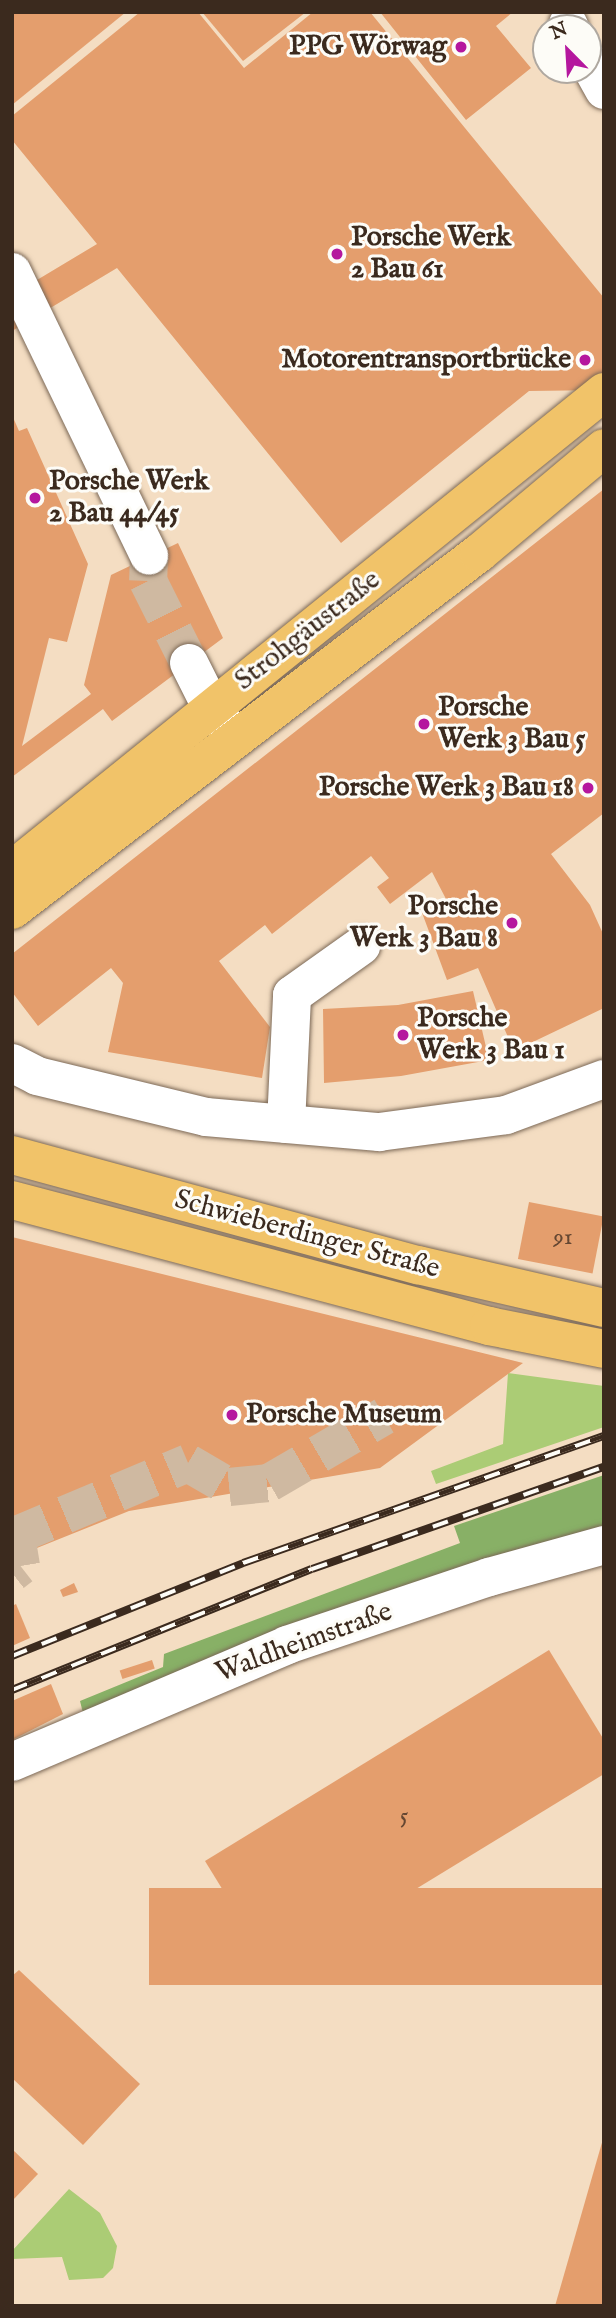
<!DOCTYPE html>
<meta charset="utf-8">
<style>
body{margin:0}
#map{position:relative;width:616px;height:2318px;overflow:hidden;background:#f4ddc2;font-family:"IM FELL English",serif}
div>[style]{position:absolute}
.green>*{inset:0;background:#abcc75}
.forest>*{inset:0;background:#88b066}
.building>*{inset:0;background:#e49e6d;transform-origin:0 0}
.minor-tunnel>*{height:38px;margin-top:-19px;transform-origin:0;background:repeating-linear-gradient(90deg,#cfb9a1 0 38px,transparent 0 57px)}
.roads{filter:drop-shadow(0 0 2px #7c6957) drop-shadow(0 0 2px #7c6957)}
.minor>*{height:38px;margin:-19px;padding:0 19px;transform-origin:19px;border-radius:19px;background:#fff}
.major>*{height:38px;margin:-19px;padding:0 19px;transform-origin:19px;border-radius:19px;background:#f1c369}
.rail>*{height:8px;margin-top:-4px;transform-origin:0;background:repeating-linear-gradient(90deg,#fdfcf7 0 16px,#3b2a1e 0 32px);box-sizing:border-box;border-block:2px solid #3b2a1e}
.dots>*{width:19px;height:19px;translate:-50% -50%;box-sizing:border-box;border:4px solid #fdfcf7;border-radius:50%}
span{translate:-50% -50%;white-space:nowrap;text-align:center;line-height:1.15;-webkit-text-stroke:6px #fdfcf7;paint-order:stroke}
.number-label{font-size:24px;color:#654732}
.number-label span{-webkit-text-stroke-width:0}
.poi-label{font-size:28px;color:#3b2a1e;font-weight:700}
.right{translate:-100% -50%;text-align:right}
.left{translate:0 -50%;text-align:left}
.street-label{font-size:28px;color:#3b2a1e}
.frame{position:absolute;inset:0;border:14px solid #3b2a1e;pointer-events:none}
.north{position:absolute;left:532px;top:14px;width:70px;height:70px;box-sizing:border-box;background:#fdfcf7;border:2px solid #afa8a0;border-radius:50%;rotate:336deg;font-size:19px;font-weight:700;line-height:28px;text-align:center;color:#3b2a1e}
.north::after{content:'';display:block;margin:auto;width:24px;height:32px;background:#b5179e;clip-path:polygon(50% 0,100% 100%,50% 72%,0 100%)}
</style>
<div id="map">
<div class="green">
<i style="clip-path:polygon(508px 1373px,604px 1386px,604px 1427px,436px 1484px,431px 1471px,503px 1444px)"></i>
<i style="clip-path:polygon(69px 2189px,100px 2213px,117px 2246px,113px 2268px,103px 2278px,69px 2280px,62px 2257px,12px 2259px,12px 2251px)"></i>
</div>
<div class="forest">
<i style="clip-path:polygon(604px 1475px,604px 1532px,83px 1713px,80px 1701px,163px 1667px,164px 1654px,460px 1543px,454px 1526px)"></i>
</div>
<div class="building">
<i style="clip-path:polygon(12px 12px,126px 12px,12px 105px)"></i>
<i style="clip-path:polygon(140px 12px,198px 12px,244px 68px,313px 12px,370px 12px,604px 298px,604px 390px,529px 391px,341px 543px,117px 268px,12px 331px,12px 295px,97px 244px,12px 140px,12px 116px)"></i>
<i style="clip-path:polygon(202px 12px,306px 12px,243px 61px)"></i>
<i style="clip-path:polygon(380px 12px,513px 12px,496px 26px,531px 68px,466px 120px)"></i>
<i style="clip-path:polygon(12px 415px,19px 431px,27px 428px,88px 564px,67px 642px,49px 638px,22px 746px,91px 694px,84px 685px,111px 575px,178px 543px,223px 638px,112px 721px,103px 709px,12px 777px)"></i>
<i style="clip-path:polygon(604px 489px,604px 813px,551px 854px,590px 905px,604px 936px,604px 1008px,514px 1051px,478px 968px,447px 980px,421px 910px,446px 899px,432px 872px,390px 904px,377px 887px,389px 878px,371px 856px,272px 934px,265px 925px,219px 961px,270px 1027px,262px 1078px,108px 1052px,123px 983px,111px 968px,38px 1026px,12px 992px,12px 954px)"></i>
<i style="clip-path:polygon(473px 991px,489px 1060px,401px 1076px,324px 1083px,323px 1009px,398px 1005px)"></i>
<i style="left:529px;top:1202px;width:76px;height:58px;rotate:11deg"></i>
<i style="clip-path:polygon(12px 1237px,523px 1363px,380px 1468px,129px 1511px,12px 1558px)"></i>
<i style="clip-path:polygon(74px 1583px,78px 1592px,63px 1597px,60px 1590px)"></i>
<i style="clip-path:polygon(16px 1604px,30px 1638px,12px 1646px,12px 1606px)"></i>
<i style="clip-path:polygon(549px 1650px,604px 1740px,604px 1774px,275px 1975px,205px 1861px)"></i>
<i style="left:152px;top:1660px;width:9px;height:34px;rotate:72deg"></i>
<i style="clip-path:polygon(51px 1684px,63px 1714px,12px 1740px,12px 1701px)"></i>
<i style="left:604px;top:1888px;width:97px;height:455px;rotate:90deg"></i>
<i style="clip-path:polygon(19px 1970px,140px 2084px,83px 2145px,12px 2078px,12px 1976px)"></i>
<i style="clip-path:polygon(603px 2139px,604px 2306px,555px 2306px)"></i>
<i style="clip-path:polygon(12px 2149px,38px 2174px,12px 2201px)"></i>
</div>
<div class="minor-tunnel">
<i style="left:149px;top:556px;width:25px;rotate:92deg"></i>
<i style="left:148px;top:581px;width:92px;rotate:63.4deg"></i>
<i style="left:12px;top:1537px;width:191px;rotate:-22.8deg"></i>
<i style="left:188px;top:1463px;width:48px;rotate:30.3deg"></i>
<i style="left:229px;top:1487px;width:40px;rotate:-5.7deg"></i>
<i style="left:269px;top:1483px;width:133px;rotate:-30.2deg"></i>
<i style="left:12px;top:1573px;width:11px;rotate:-38deg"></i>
<i style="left:21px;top:1566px;width:50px;rotate:-99.3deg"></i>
</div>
<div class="roads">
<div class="minor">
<i style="left:568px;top:24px;width:4px;rotate:63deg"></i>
<i style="left:588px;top:61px;width:33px;rotate:61deg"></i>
<i style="left:12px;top:272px;width:315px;rotate:64.2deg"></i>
<i style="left:189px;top:663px;width:49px;rotate:63.4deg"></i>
<i style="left:211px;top:707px;width:33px;rotate:52deg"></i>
<i style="left:12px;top:1063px;width:28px;rotate:27deg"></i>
<i style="left:37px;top:1076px;width:174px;rotate:13.6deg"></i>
<i style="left:206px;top:1117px;width:174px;rotate:5deg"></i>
<i style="left:379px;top:1132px;width:128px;rotate:-7.6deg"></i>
<i style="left:506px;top:1115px;width:104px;rotate:-20.2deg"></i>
<i style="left:286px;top:1124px;width:129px;rotate:-87.3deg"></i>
<i style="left:292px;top:995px;width:85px;rotate:-35.4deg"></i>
<i style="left:12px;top:1762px;width:299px;rotate:-23deg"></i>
<i style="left:287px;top:1645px;width:213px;rotate:-18.6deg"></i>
<i style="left:489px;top:1577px;width:119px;rotate:-15.5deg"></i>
</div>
<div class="major">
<i style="left:12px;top:870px;width:761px;rotate:-38.92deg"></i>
<i style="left:12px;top:910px;width:588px;rotate:-37.4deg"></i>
<i style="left:479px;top:553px;width:163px;rotate:-40deg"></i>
<i style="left:12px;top:1155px;width:421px;rotate:15.2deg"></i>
<i style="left:418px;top:1265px;width:191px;rotate:13deg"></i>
<i style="left:12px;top:1200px;width:493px;rotate:14.8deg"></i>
<i style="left:489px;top:1326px;width:117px;rotate:11.3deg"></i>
</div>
</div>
<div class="rail">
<i style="left:12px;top:1656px;width:249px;rotate:-21.9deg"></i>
<i style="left:243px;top:1563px;width:383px;rotate:-19.4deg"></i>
<i style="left:12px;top:1690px;width:323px;rotate:-22deg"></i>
<i style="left:312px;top:1569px;width:309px;rotate:-19.3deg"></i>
</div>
<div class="dots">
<i style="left:461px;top:47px;background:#b5179e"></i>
<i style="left:337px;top:254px;background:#b5179e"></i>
<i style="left:585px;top:360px;background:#b5179e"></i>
<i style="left:35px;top:498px;background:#b5179e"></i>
<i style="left:424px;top:724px;background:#b5179e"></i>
<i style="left:588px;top:788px;background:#b5179e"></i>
<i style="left:512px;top:923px;background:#b5179e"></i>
<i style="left:403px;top:1035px;background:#b5179e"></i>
<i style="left:232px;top:1415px;background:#b5179e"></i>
</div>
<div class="number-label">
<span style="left:563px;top:1238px">91</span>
<span style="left:404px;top:1817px">5</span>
</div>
<div class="poi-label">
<span class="right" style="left:447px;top:47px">PPG Wörwag</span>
<span class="left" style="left:351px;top:254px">Porsche Werk<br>2 Bau 61</span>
<span class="right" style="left:571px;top:360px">Motorentransportbrücke</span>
<span class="left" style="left:49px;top:498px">Porsche Werk<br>2 Bau 44/45</span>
<span class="left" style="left:438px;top:724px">Porsche<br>Werk 3 Bau 5</span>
<span class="right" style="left:574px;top:788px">Porsche Werk 3 Bau 18</span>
<span class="right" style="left:498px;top:923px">Porsche<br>Werk 3 Bau 8</span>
<span class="left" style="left:417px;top:1035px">Porsche<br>Werk 3 Bau 1</span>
<span class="left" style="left:246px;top:1415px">Porsche Museum</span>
</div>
<div class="street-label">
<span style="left:308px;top:631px;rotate:-38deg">Strohgäustraße</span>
<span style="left:307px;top:1235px;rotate:15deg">Schwieberdinger Straße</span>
<span style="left:304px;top:1643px;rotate:-20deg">Waldheimstraße</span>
</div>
<div class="frame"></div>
<div class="north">N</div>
</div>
